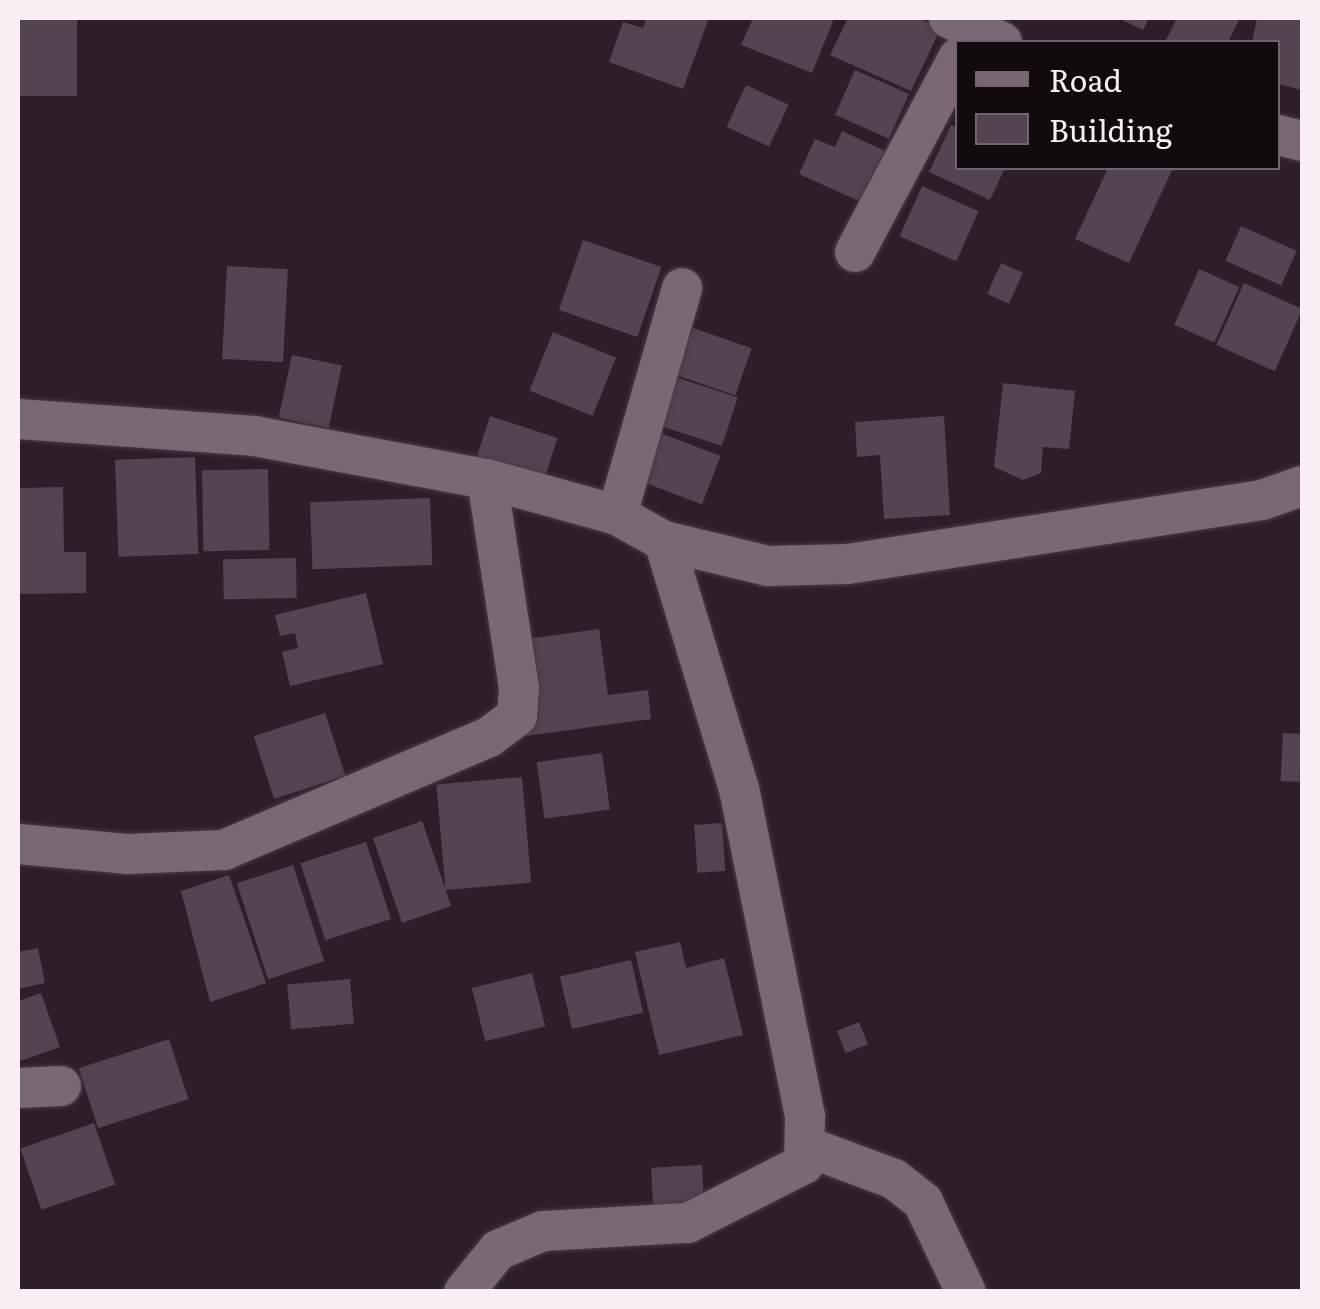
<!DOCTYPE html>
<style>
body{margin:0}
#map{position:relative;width:1320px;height:1309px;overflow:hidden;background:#2d1e2a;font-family:Literata,serif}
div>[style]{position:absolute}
.building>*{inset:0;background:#544350;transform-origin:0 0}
.roads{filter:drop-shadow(0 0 2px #473b44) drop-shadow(0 0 2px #473b44)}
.street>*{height:40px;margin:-20px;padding:0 20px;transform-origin:20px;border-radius:20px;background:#7a6875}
span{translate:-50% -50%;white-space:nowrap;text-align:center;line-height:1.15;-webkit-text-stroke:8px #110b10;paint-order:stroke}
.frame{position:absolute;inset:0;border:20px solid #f9eef6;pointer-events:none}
.legend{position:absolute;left:955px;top:40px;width:325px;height:130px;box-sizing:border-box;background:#110b10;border:2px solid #6e666c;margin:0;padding:12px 18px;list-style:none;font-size:30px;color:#f9eef6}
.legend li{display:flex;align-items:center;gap:20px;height:50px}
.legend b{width:50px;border:2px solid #6e666c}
</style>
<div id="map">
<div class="building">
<i style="left:18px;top:18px;width:59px;height:78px"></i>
<i style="clip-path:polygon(646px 18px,709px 18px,683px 89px,609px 62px,623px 22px,643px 28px)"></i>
<i style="clip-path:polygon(753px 18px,829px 18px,834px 19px,812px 73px,741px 45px)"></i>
<i style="clip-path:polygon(848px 18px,917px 18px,941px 28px,911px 91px,830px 55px)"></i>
<i style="clip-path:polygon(1118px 18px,1149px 18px,1143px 30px)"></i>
<i style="clip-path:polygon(1177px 18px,1240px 18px,1228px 42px,1165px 42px)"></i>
<i style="clip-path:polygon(1257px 18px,1302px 18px,1302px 90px,1278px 84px,1278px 42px,1252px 42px)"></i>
<i style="left:855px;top:70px;width:59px;height:49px;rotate:24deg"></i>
<i style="left:746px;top:85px;width:47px;height:46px;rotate:25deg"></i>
<i style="clip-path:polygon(951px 125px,958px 128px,958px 168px,1005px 168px,990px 200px,929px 172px)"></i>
<i style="clip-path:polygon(842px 131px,885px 151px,861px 202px,799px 174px,815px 139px,835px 147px)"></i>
<i style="clip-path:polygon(1108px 168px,1173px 168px,1129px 263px,1075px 239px)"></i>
<i style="left:922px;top:186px;width:62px;height:55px;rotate:24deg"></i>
<i style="left:1241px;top:226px;width:61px;height:38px;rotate:24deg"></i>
<i style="left:583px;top:240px;width:83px;height:74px;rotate:19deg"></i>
<i style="left:1001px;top:263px;width:24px;height:34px;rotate:24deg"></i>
<i style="left:227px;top:266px;width:61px;height:93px;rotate:3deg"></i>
<i style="left:1199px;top:269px;width:44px;height:61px;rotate:24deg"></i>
<i style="left:1244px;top:283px;width:64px;height:68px;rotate:24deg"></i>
<i style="left:693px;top:328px;width:62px;height:50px;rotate:19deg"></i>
<i style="left:553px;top:332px;width:68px;height:63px;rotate:22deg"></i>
<i style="left:292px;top:355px;width:51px;height:64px;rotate:12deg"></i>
<i style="left:675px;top:377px;width:66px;height:51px;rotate:18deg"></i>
<i style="clip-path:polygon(1003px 383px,1075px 391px,1069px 449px,1043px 447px,1041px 473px,1023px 480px,994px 467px)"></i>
<i style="left:490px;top:416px;width:71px;height:54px;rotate:18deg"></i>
<i style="clip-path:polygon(944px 416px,950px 515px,884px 519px,880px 455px,857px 457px,855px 422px)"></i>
<i style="left:658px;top:432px;width:67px;height:52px;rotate:21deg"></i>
<i style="left:195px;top:457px;width:97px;height:80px;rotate:88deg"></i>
<i style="left:268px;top:469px;width:81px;height:66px;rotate:89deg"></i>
<i style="clip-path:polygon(63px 487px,64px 552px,86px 552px,86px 593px,18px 594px,18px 488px)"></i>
<i style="left:430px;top:498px;width:67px;height:120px;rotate:88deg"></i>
<i style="left:296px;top:558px;width:40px;height:73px;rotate:89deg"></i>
<i style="clip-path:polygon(366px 593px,383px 664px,290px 686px,282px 652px,298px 648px,295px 633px,280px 636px,275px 615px)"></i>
<i style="clip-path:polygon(599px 629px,608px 695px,648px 690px,651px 719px,525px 736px,512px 641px)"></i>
<i style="left:325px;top:713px;width:66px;height:75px;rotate:72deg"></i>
<i style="left:1283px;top:733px;width:19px;height:48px;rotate:3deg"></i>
<i style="left:602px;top:753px;width:57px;height:66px;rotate:82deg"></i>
<i style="left:522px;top:777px;width:106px;height:86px;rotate:85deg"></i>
<i style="left:422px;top:821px;width:90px;height:52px;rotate:71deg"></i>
<i style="left:722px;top:823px;width:48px;height:28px;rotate:86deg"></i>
<i style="left:366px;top:842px;width:81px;height:69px;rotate:72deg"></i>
<i style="left:293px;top:865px;width:101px;height:59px;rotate:72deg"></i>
<i style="clip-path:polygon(229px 875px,266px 983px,210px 1002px,181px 891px)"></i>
<i style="clip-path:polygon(680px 942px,686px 968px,724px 958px,743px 1035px,659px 1055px,635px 952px)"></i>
<i style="clip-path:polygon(38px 948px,45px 983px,18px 989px,18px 952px)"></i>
<i style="left:631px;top:960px;width:54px;height:73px;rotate:77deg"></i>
<i style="left:532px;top:973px;width:55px;height:62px;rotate:76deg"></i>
<i style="left:350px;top:979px;width:45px;height:63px;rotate:85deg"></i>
<i style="clip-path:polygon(41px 993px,60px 1047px,18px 1062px,18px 1001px)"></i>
<i style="left:859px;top:1022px;width:24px;height:24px;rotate:68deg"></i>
<i style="left:169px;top:1039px;width:63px;height:95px;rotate:72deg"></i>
<i style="left:94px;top:1123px;width:65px;height:78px;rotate:71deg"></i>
<i style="left:702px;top:1165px;width:40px;height:51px;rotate:87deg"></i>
</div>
<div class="roads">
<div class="street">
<i style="left:949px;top:18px;width:58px;rotate:24.4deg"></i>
<i style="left:1278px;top:135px;width:25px;rotate:14deg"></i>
<i style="left:855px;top:252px;width:220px;rotate:-62deg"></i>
<i style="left:18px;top:419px;width:237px;rotate:4.1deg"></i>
<i style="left:254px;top:436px;width:237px;rotate:10.5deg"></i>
<i style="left:487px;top:479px;width:135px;rotate:15.5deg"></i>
<i style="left:617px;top:515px;width:54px;rotate:29deg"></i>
<i style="left:664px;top:541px;width:107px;rotate:13.5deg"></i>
<i style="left:768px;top:566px;width:80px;rotate:-1.4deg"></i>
<i style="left:848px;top:564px;width:419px;rotate:-8.8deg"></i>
<i style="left:1262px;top:500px;width:42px;rotate:-19.3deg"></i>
<i style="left:617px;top:515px;width:236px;rotate:-74deg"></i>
<i style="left:18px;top:844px;width:109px;rotate:5.2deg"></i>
<i style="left:127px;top:854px;width:97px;rotate:-2.4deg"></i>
<i style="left:224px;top:850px;width:288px;rotate:-23.1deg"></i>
<i style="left:489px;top:737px;width:35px;rotate:-37deg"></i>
<i style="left:517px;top:716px;width:28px;rotate:-86deg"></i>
<i style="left:519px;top:688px;width:211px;rotate:-98.7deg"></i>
<i style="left:18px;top:1088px;width:43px;rotate:-2.7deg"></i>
<i style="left:808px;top:1147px;width:92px;rotate:20.4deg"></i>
<i style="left:894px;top:1179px;width:37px;rotate:38deg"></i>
<i style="left:923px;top:1202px;width:100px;rotate:64.5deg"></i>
<i style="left:464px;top:1292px;width:54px;rotate:-51deg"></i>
<i style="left:498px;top:1250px;width:49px;rotate:-22.9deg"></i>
<i style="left:543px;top:1231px;width:145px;rotate:-3.2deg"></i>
<i style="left:688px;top:1223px;width:130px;rotate:-27deg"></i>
<i style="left:804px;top:1164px;width:48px;rotate:-88.8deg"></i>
<i style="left:805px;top:1116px;width:334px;rotate:-101.4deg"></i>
<i style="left:739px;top:789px;width:259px;rotate:-106.8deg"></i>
</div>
</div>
<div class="frame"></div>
<ul class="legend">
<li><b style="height:12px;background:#7a6875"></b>Road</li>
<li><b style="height:28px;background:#544350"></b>Building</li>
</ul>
</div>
